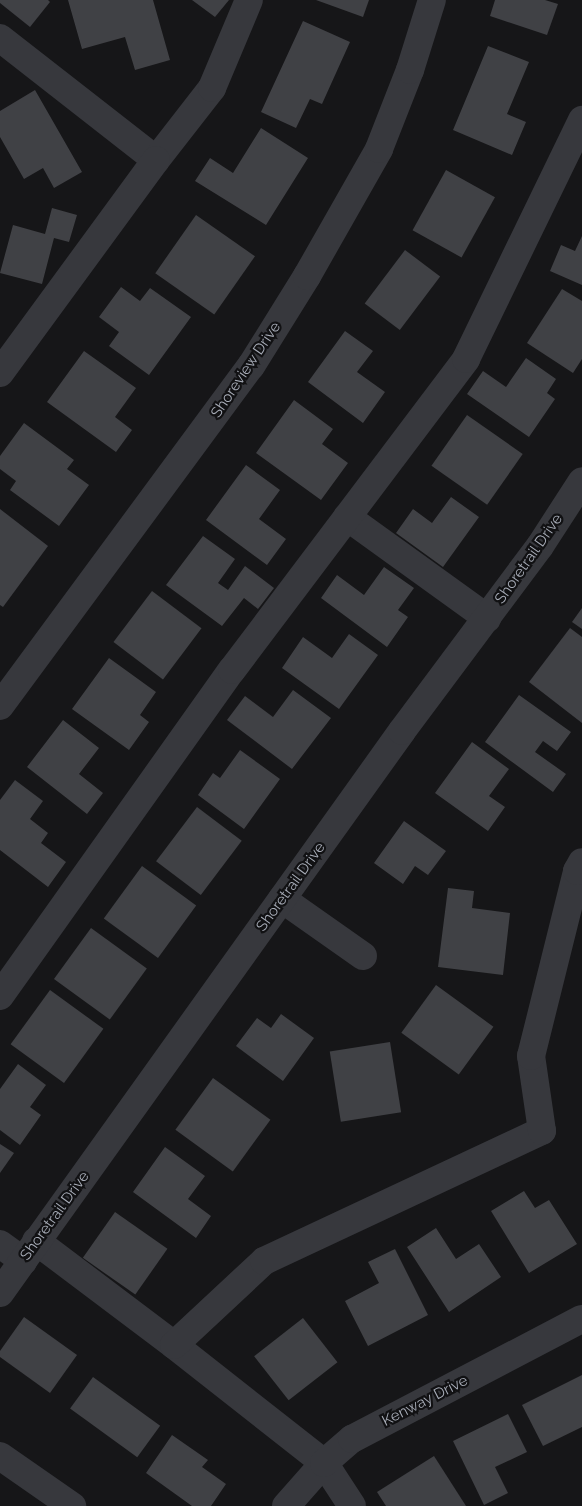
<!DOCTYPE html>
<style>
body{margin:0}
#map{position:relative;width:582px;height:1506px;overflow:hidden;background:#161618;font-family:Raleway,sans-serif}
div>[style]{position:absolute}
.building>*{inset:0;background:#404145;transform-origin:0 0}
.minor>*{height:28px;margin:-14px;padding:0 14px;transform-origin:14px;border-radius:14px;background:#37383d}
span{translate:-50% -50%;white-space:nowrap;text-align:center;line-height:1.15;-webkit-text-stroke:4.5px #111113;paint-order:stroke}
.street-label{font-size:15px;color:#a8adb8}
</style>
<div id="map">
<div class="building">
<i style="clip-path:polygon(0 0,48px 0,50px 2px,30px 27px,0 3px)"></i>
<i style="clip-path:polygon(68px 0,153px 0,170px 60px,135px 70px,125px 37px,82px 49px)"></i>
<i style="clip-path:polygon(192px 0,229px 0,215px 17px)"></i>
<i style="clip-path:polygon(316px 0,369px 0,363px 17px)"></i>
<i style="clip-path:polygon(495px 0,545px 0,558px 4px,547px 35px,490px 16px)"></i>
<i style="clip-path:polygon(303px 21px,350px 42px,322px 104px,310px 99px,296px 128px,261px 112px)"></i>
<i style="clip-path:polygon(488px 46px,529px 62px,507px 114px,526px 122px,512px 155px,453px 130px)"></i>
<i style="clip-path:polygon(35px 90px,82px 172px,54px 188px,43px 168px,24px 179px,0 137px,0 111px)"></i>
<i style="clip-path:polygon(261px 128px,308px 158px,266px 225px,195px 181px,210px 158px,233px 173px)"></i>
<i style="left:446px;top:170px;width:56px;height:69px;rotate:29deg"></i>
<i style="clip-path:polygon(52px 208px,77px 215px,69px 242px,54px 238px,42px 284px,0 273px,13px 225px,45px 234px)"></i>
<i style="left:196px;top:215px;width:72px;height:71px;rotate:35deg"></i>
<i style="clip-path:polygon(582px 236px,582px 285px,550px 271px,561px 245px,575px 251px)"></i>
<i style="left:405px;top:250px;width:44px;height:67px;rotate:37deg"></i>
<i style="clip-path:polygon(121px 287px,140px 301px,150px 288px,191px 317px,149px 375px,109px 346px,119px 332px,99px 317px)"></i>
<i style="clip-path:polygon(562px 289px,582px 301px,582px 359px,573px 373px,527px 343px)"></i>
<i style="clip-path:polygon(345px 331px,373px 351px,357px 372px,385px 392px,363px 423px,308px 382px)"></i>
<i style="clip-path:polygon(84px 351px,136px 388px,115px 417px,132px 430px,116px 452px,47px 402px)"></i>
<i style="clip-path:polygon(526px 358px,556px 379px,547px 393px,555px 399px,529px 437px,467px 394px,483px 371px,506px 387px)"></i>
<i style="clip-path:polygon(294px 400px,333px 429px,322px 444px,348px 463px,321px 500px,256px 453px)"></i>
<i style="left:467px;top:415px;width:68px;height:62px;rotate:35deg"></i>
<i style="clip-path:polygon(24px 423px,74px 460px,67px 469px,89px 485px,59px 526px,10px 490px,16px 481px,0 469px,0 456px)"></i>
<i style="clip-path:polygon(246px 465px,280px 490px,259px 519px,286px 539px,267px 565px,206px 520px)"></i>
<i style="clip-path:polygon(451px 497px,479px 517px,443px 567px,396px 533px,413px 509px,432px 523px)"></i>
<i style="clip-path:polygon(0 509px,48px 546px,3px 607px,0 605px)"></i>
<i style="clip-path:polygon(203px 536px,235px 559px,218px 583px,228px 590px,245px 566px,274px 588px,258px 609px,244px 598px,222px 626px,166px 585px)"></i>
<i style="clip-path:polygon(384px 567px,414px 588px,398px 610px,408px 617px,387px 647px,321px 598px,337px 575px,364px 595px)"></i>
<i style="left:152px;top:591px;width:62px;height:64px;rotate:37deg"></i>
<i style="clip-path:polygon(582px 608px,582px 629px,572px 622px)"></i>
<i style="clip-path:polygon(570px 628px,582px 637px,582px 723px,529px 682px)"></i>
<i style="clip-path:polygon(349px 634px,378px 655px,339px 709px,282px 668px,303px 637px,332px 658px)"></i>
<i style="clip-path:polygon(109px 658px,156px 692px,140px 715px,149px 722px,129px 750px,72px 709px)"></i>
<i style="clip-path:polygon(293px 690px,331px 718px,292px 769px,227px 720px,245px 696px,273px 717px)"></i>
<i style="clip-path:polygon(519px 695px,571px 732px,557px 751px,543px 741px,535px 752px,566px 774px,553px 792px,485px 742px)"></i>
<i style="clip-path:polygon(63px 720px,99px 748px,79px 774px,103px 793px,87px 814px,27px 767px)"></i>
<i style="clip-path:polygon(472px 742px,509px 769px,489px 796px,505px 807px,488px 831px,435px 793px)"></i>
<i style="clip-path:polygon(240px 750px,280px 779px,244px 829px,198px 795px,213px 773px,220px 778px)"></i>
<i style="clip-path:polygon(15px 780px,43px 801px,30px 819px,48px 833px,41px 843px,66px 862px,48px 887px,0 850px,0 800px)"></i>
<i style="left:197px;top:807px;width:56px;height:68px;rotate:37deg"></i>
<i style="clip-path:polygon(404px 821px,446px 851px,428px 875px,415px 866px,403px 884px,374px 863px)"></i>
<i style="left:142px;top:866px;width:67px;height:65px;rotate:36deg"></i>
<i style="clip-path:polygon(448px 888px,474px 891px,472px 908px,510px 913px,503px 975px,438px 967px)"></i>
<i style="left:91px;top:928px;width:69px;height:63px;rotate:36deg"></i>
<i style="left:436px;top:985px;width:71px;height:59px;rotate:36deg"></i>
<i style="left:50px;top:990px;width:66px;height:67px;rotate:36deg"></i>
<i style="clip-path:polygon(281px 1014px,314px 1038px,283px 1081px,236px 1046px,257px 1018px,271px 1028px)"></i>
<i style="left:390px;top:1042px;width:71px;height:61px;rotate:81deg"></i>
<i style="clip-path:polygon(18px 1064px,46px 1085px,30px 1107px,41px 1115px,20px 1145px,0 1130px,0 1089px)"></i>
<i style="left:213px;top:1078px;width:71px;height:64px;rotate:36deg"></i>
<i style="clip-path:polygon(0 1144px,14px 1153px,0 1173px)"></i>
<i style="clip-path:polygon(165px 1147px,205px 1176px,188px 1199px,211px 1216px,196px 1238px,133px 1192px)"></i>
<i style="clip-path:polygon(524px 1191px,535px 1208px,549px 1200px,577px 1244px,529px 1273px,491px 1211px)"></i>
<i style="left:115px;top:1212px;width:64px;height:56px;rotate:35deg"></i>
<i style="clip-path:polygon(436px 1228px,456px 1259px,479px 1244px,501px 1277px,449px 1312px,407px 1247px)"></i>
<i style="clip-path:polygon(395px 1249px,428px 1315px,368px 1346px,345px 1301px,379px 1283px,368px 1262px)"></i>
<i style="clip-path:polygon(24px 1317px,77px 1355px,50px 1393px,0 1357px,0 1351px)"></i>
<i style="left:303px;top:1318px;width:56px;height:62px;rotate:52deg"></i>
<i style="clip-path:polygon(582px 1375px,582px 1427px,543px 1446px,522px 1405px)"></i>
<i style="left:93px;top:1377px;width:83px;height:39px;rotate:36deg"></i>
<i style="clip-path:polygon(508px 1414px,527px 1452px,495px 1467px,508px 1493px,484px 1505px,453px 1441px)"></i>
<i style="clip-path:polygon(172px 1435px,208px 1460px,202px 1467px,226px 1484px,211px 1506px,192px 1506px,146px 1473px)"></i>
<i style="clip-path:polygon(434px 1456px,466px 1506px,386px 1506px,377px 1492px)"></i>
</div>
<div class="minor">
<i style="left:0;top:38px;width:198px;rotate:38deg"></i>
<i style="left:156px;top:160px;width:91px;rotate:-52.1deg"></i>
<i style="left:212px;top:88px;width:95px;rotate:-67.2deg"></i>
<i style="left:0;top:373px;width:264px;rotate:-53.8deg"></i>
<i style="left:347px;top:517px;width:173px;rotate:35.8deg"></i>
<i style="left:0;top:706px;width:423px;rotate:-53.6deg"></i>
<i style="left:251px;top:366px;width:106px;rotate:-58.1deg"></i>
<i style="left:307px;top:276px;width:146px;rotate:-60.4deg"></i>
<i style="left:379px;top:149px;width:85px;rotate:-68.6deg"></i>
<i style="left:410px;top:70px;width:73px;rotate:-72.6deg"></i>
<i style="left:282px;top:899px;width:99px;rotate:35.1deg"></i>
<i style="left:0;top:996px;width:400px;rotate:-54.6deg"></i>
<i style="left:232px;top:670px;width:389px;rotate:-53deg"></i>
<i style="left:466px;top:359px;width:266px;rotate:-64.1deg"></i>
<i style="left:36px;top:1241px;width:173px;rotate:37deg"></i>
<i style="left:174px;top:1345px;width:191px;rotate:38.2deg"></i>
<i style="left:324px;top:1463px;width:51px;rotate:56.9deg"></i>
<i style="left:0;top:1244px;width:29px;rotate:36deg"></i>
<i style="left:0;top:1293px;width:691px;rotate:-54.42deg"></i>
<i style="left:402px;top:731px;width:231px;rotate:-53.3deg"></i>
<i style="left:540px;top:546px;width:77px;rotate:-57.1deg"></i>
<i style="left:174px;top:1345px;width:123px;rotate:-43deg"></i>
<i style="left:264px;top:1261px;width:307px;rotate:-25.1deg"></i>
<i style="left:542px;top:1131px;width:76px;rotate:-98.3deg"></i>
<i style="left:531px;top:1056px;width:191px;rotate:-76deg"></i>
<i style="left:577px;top:871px;width:10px;rotate:-61deg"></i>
<i style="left:0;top:1456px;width:88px;rotate:34.8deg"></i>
<i style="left:286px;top:1506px;width:57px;rotate:-48.5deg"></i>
<i style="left:324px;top:1463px;width:37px;rotate:-41deg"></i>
<i style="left:352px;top:1439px;width:259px;rotate:-27.6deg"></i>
</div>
<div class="street-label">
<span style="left:246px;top:370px;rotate:-56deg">Shoreview Drive</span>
<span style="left:529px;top:559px;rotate:-55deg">Shoretrail Drive</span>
<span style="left:291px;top:887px;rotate:-54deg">Shoretrail Drive</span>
<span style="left:55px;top:1216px;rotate:-54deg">Shoretrail Drive</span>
<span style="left:425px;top:1401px;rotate:-27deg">Kenway Drive</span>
</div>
</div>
